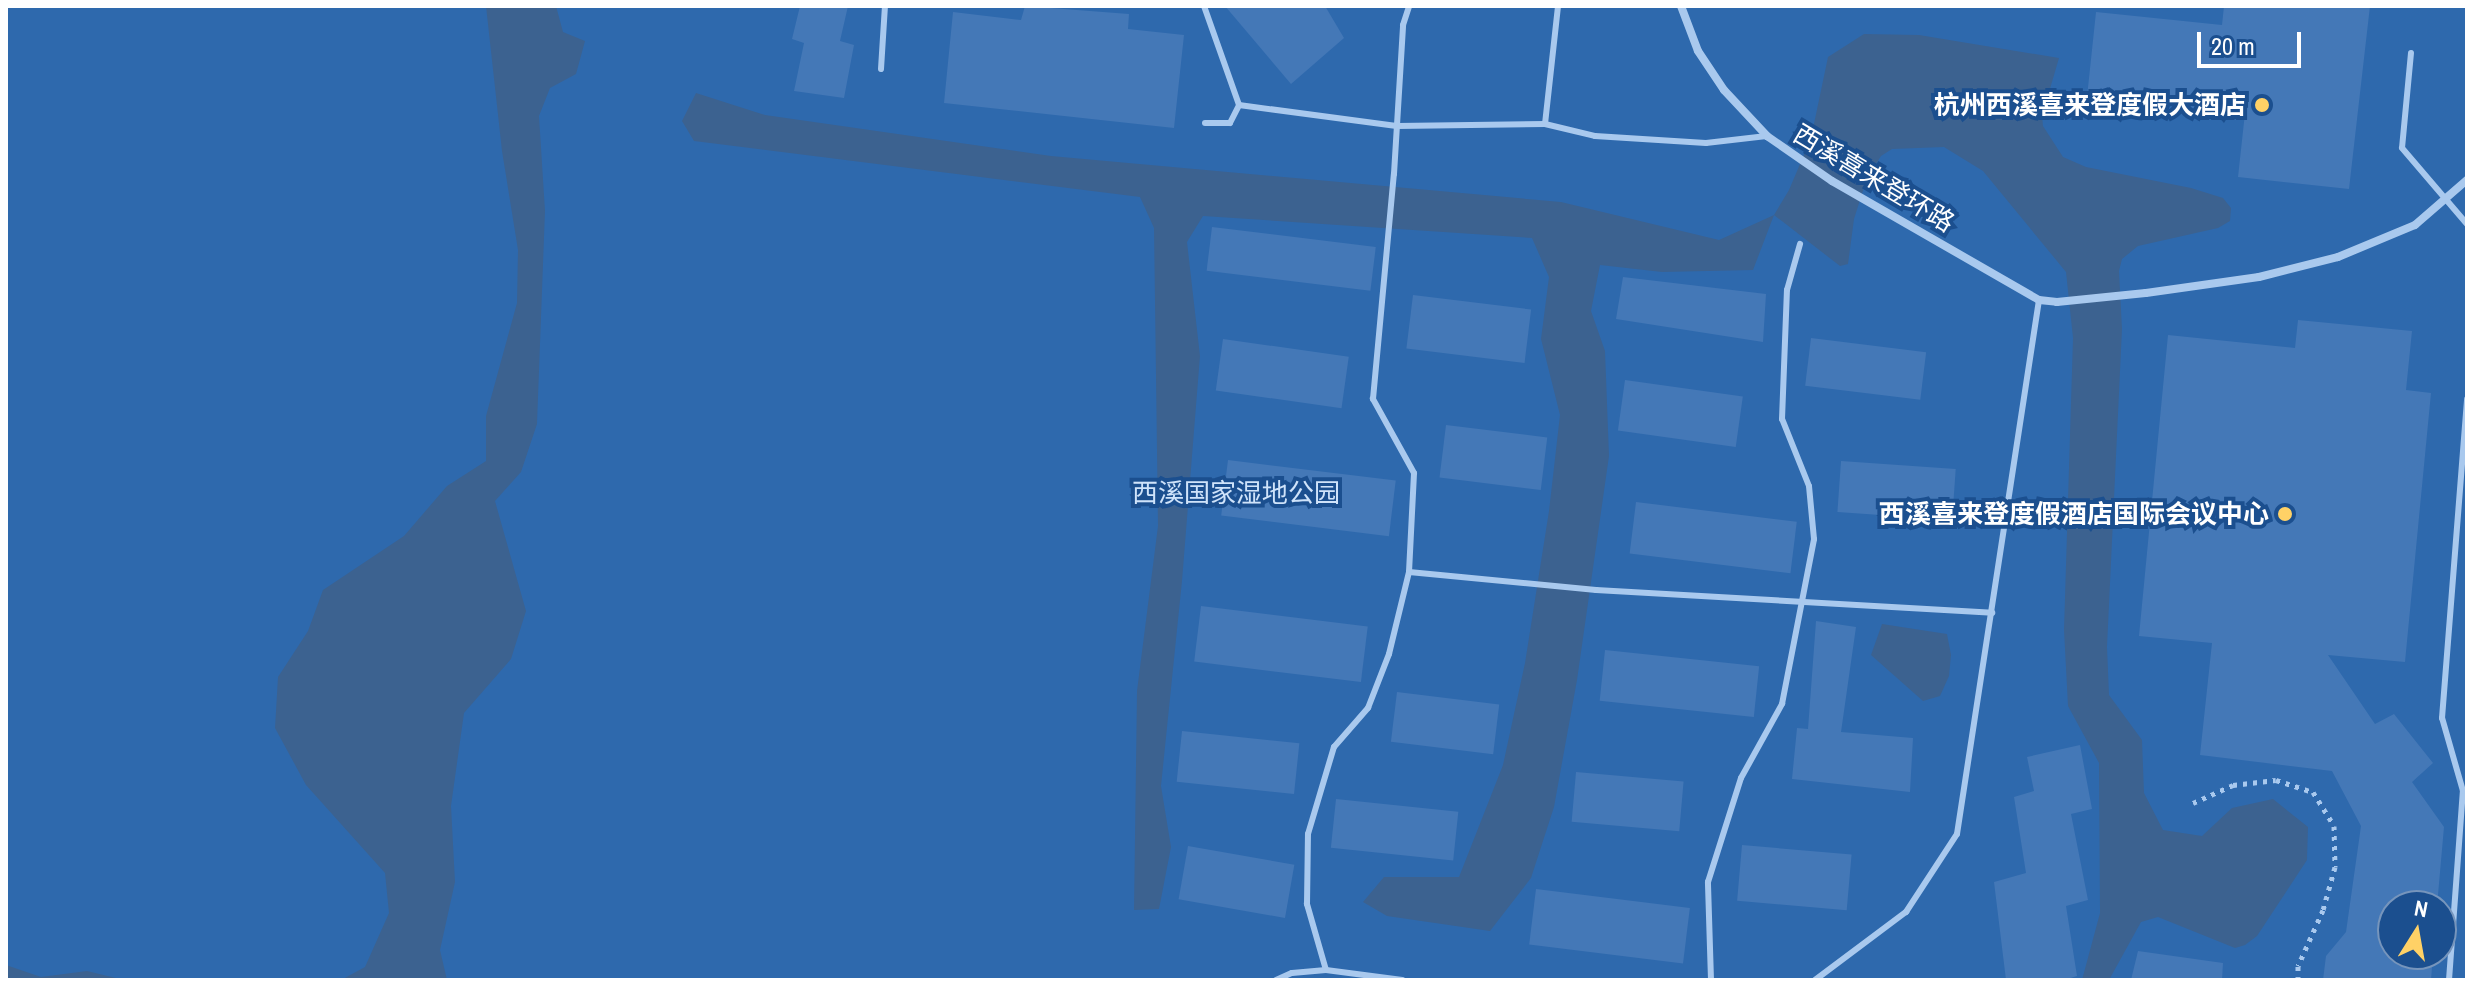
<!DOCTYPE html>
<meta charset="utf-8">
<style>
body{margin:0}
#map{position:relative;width:2473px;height:986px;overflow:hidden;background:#1b4f8f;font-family:"Archivo Narrow","Noto Sans SC",sans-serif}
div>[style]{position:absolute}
.green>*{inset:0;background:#2e69ad}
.water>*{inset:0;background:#3c6290}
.building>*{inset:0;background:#4478b7;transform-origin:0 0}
.path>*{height:5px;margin-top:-2.5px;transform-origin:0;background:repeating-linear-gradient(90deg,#a9c9ee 0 4px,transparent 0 10px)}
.service>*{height:6px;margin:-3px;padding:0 3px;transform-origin:3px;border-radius:3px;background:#a9c9ee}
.minor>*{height:8px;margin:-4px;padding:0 4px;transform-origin:4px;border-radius:4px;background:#a9c9ee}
.dots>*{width:22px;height:22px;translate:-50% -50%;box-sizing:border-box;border:4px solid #1b4f8f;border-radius:50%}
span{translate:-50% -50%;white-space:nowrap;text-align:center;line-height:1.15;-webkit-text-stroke:8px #1b4f8f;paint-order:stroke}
.poi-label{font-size:26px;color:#fff;font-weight:700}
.right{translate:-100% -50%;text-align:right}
.street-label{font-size:26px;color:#fff}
.park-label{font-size:26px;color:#cfe3fa}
.frame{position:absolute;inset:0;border:8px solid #fff;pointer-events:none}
.north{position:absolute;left:2377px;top:890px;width:80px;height:80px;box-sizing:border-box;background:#1b4f8f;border:2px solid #7695bc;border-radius:50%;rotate:11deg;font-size:22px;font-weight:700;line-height:32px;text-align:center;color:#fff}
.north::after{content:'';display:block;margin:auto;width:28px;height:36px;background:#ffd166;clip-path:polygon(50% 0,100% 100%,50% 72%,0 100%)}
.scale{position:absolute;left:2197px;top:32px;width:104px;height:36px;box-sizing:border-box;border:4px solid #fff;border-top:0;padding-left:10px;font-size:24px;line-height:28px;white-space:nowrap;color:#fff;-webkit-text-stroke:6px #1b4f8f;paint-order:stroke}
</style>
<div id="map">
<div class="green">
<i style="clip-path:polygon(evenodd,6px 6px,2467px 6px,2467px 980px,6px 980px,6px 6px,2393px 906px,2441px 906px,2441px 954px,2393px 954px,2393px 906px)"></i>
</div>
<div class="water">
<i style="clip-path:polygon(486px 6px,556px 6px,563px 32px,585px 41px,576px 74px,550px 88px,539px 116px,545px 211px,537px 424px,521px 472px,495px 501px,526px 611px,511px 659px,464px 713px,451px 806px,455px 882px,440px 950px,447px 980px,341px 980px,365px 967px,389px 913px,385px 873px,306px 785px,275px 728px,278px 677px,308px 631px,323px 590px,404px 536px,447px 486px,486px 461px,486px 416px,517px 303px,518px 250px,502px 151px)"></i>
<i style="clip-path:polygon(1864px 34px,1919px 35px,2059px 58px,2042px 116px,2043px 126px,2063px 157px,2086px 167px,2191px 188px,2223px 198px,2231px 208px,2230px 221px,2218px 228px,2138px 246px,2122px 259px,2119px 271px,2122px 329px,2107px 647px,2109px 695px,2142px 740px,2144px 793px,2163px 830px,2202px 836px,2232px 808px,2273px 799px,2308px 827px,2307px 860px,2257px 936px,2245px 945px,2235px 948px,2158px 917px,2141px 922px,2109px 980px,2082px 980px,2100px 913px,2099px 763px,2068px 706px,2064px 630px,2073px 338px,2066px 272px,1983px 171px,1944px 147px,1892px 149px,1881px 156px,1867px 178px,1854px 219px,1848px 264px,1840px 266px,1774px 215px,1753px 270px,1662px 272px,1600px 265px,1591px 311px,1605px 351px,1609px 456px,1577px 680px,1554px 807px,1531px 878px,1490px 931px,1387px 916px,1363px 902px,1384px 877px,1459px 877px,1503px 765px,1525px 663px,1549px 511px,1560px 415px,1541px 339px,1549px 277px,1532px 238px,1203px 216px,1187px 242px,1200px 356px,1182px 581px,1161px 786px,1171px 847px,1159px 909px,1134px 910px,1137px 691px,1158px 526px,1154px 228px,1140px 197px,694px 141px,682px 121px,696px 93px,765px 115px,1051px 156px,1561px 202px,1719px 240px,1774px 215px,1789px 190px,1811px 138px,1828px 57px)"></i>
<i style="clip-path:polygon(1882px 624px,1947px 634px,1951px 655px,1949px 676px,1940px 696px,1923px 701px,1871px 655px)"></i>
<i style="clip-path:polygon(6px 965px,41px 977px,87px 971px,124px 980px,6px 980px)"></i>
</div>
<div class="building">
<i style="clip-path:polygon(800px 6px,848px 6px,840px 41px,854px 45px,844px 98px,794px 91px,804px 43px,792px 39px)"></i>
<i style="clip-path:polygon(1025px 6px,1129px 14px,1128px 29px,1184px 35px,1174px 128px,944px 103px,953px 12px,1021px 20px)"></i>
<i style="clip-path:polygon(1225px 6px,1325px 6px,1344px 38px,1291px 84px)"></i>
<i style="clip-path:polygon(2224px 6px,2370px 6px,2349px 189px,2238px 177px,2245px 113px,2087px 97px,2096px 12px,2222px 25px)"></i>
<i style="left:1212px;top:227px;width:165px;height:44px;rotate:7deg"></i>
<i style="clip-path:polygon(1623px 277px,1766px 294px,1763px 342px,1616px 319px)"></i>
<i style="left:1413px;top:295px;width:119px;height:54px;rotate:7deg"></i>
<i style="clip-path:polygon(2298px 320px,2412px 331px,2406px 390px,2431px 393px,2405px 662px,2328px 655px,2375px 724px,2394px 714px,2433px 763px,2412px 782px,2444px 827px,2437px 906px,2393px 906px,2393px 954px,2433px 954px,2431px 980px,2323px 980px,2326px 956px,2346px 932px,2361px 826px,2332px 771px,2200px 755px,2212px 643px,2139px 636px,2168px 335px,2295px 348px)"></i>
<i style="left:1811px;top:338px;width:116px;height:48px;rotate:7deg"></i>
<i style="left:1223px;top:339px;width:127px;height:52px;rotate:8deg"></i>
<i style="left:1625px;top:380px;width:119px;height:51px;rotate:8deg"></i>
<i style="left:1446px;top:425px;width:102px;height:53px;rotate:7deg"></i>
<i style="left:1228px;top:460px;width:169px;height:56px;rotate:7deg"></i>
<i style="left:1841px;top:461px;width:115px;height:51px;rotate:4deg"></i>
<i style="left:1636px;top:502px;width:162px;height:52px;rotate:7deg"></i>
<i style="left:1201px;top:606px;width:168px;height:56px;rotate:7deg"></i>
<i style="clip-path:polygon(1816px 621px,1856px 627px,1841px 732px,1913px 738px,1910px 792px,1792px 779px,1797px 728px,1808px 729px)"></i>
<i style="left:1605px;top:650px;width:155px;height:51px;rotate:6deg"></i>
<i style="left:1397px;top:692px;width:103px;height:50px;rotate:7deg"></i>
<i style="left:1182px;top:731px;width:118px;height:51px;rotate:6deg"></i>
<i style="clip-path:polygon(2080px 745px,2092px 809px,2071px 814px,2088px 900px,2066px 906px,2077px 976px,2064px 980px,2006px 980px,1994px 882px,2026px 873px,2014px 797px,2034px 791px,2027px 757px)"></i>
<i style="left:1576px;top:772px;width:108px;height:50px;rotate:5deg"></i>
<i style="left:1336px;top:799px;width:123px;height:49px;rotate:6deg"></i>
<i style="left:1742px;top:845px;width:110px;height:56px;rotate:5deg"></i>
<i style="left:1188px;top:846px;width:108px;height:54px;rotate:10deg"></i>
<i style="left:1536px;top:889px;width:155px;height:56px;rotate:7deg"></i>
<i style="clip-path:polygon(2138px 951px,2223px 963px,2222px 980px,2131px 980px)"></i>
</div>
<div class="path">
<i style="left:2193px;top:803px;width:44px;rotate:-24.2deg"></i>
<i style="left:2233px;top:785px;width:43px;rotate:-6.6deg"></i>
<i style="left:2276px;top:780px;width:39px;rotate:18deg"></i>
<i style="left:2313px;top:792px;width:40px;rotate:58deg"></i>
<i style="left:2334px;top:826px;width:41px;rotate:88.6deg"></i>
<i style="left:2335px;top:867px;width:45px;rotate:105.6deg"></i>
<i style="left:2323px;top:910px;width:61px;rotate:114.1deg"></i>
<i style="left:2298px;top:966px;width:14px;rotate:90deg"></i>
</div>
<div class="service">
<i style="left:1204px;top:6px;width:105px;rotate:70.5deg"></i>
<i style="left:2411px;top:53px;width:95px;rotate:95.4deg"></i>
<i style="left:2402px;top:148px;width:100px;rotate:49.5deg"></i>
<i style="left:881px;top:69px;width:63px;rotate:-86.4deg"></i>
<i style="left:1205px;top:123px;width:25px"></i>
<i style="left:1230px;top:123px;width:20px;rotate:-63deg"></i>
<i style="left:1239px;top:105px;width:159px;rotate:7.6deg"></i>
<i style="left:1397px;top:126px;width:148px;rotate:-0.8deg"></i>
<i style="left:1545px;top:124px;width:51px;rotate:13.5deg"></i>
<i style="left:1595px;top:136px;width:111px;rotate:3.6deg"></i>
<i style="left:1706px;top:143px;width:61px;rotate:-6.5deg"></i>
<i style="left:1545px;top:124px;width:119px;rotate:-83.7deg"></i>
<i style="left:1409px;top:572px;width:188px;rotate:5.5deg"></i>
<i style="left:1596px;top:590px;width:397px;rotate:3.3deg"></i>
<i style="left:1326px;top:970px;width:69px;rotate:-106.1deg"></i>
<i style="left:1307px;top:904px;width:70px;rotate:-89.2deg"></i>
<i style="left:1308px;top:834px;width:91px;rotate:-73.4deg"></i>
<i style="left:1334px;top:747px;width:52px;rotate:-48.9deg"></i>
<i style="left:1368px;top:708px;width:58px;rotate:-68.7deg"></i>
<i style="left:1389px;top:654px;width:84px;rotate:-76.3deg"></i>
<i style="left:1409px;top:572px;width:99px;rotate:-87.1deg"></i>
<i style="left:1414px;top:473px;width:85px;rotate:-119deg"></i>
<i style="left:1373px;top:399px;width:226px;rotate:-84.7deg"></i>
<i style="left:1394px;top:174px;width:149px;rotate:-86.5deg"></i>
<i style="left:1403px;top:25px;width:20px;rotate:-72deg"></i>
<i style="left:1276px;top:980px;width:17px;rotate:-24deg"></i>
<i style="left:1292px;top:973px;width:34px;rotate:-5deg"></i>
<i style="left:1326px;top:970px;width:77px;rotate:7.5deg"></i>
<i style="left:1711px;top:980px;width:98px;rotate:-91.8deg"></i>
<i style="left:1708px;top:882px;width:109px;rotate:-72.4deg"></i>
<i style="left:1741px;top:778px;width:85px;rotate:-61deg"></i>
<i style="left:1782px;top:704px;width:168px;rotate:-79deg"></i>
<i style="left:1814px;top:539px;width:53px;rotate:-95.4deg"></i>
<i style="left:1809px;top:486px;width:72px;rotate:-111.9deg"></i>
<i style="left:1782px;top:419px;width:129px;rotate:-87.8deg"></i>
<i style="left:1787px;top:290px;width:48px;rotate:-74.2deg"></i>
<i style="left:1815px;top:980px;width:114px;rotate:-36.8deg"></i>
<i style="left:1906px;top:912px;width:93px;rotate:-56.8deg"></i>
<i style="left:1957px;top:834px;width:540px;rotate:-81.27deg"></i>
<i style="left:2449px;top:980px;width:190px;rotate:-85.8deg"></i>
<i style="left:2463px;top:791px;width:76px;rotate:-106deg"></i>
<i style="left:2442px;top:718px;width:320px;rotate:-85.5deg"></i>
</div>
<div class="minor">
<i style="left:1681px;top:6px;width:48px;rotate:69.3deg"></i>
<i style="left:1698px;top:51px;width:47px;rotate:56.3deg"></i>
<i style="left:1724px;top:90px;width:63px;rotate:46.9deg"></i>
<i style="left:1767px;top:136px;width:79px;rotate:34.7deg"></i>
<i style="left:1832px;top:181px;width:239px;rotate:29.9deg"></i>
<i style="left:2039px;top:300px;width:18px;rotate:6deg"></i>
<i style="left:2057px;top:302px;width:89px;rotate:-5.8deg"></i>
<i style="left:2146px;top:293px;width:114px;rotate:-8.1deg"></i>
<i style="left:2259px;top:277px;width:81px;rotate:-14.2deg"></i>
<i style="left:2338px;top:257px;width:83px;rotate:-22.6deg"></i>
<i style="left:2415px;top:225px;width:69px;rotate:-40.9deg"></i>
</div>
<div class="dots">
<i style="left:2262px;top:105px;background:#ffd166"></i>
<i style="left:2285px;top:514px;background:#ffd166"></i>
</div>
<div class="poi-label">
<span class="right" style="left:2246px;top:105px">杭州西溪喜来登度假大酒店</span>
<span class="right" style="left:2269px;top:514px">西溪喜来登度假酒店国际会议中心</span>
</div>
<div class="street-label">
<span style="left:1874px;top:178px;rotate:31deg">西溪喜来登环路</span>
</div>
<div class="park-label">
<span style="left:1236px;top:493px">西溪国家湿地公园</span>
</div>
<div class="frame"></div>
<div class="north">N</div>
<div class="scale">20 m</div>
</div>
